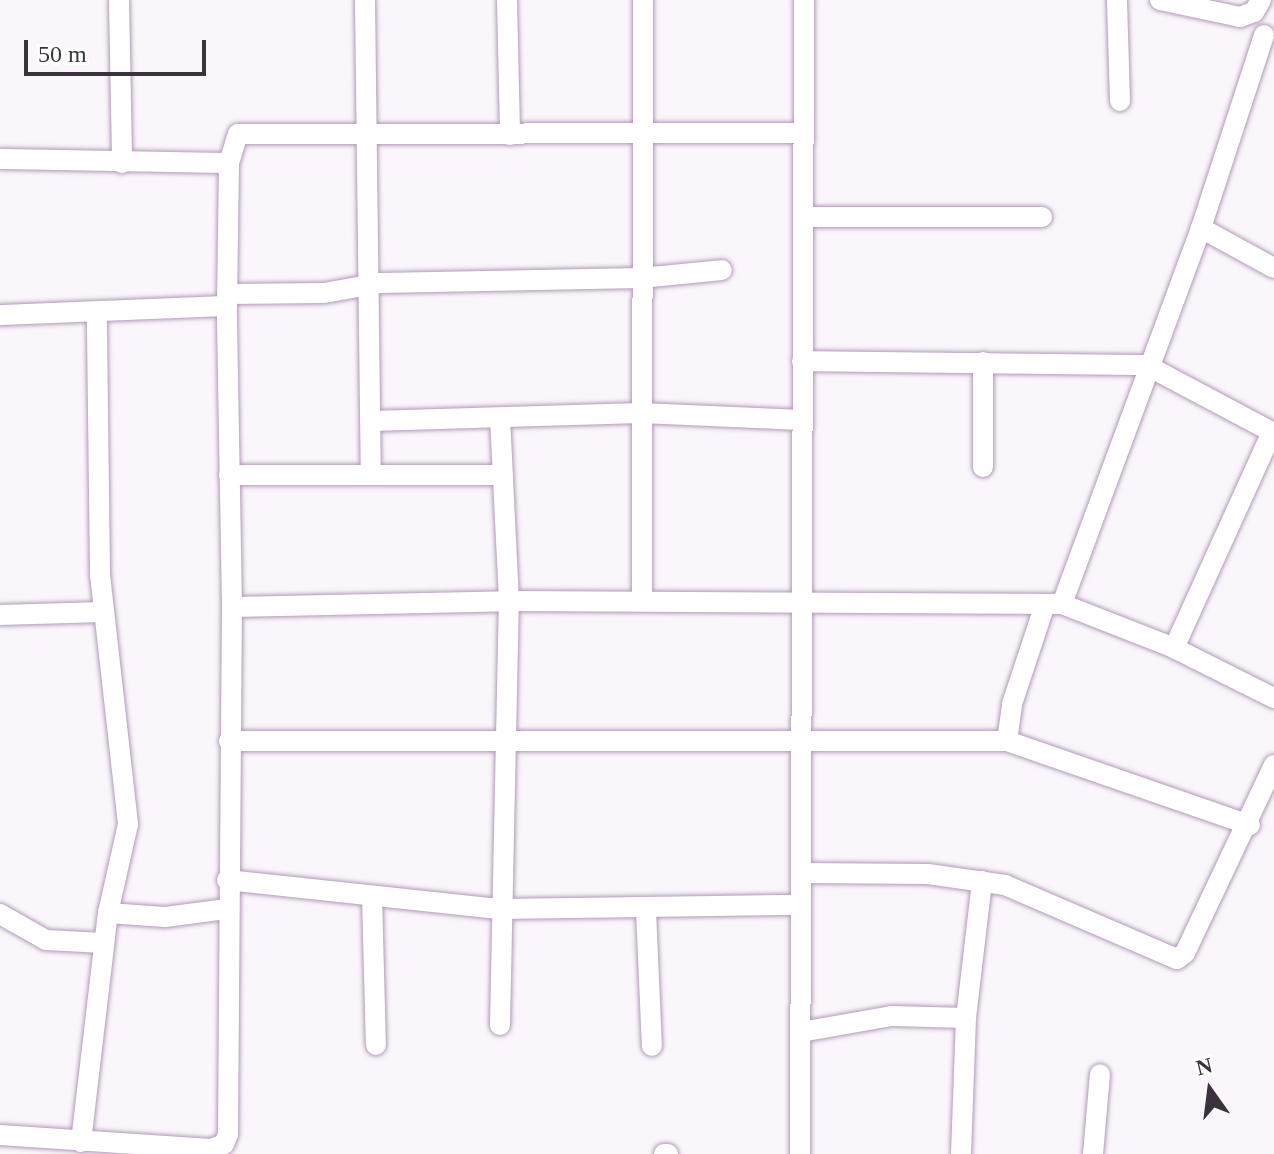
<!DOCTYPE html>
<style>
body{margin:0}
#map{position:relative;width:1274px;height:1154px;overflow:hidden;background:#faf6fb;font-family:"Times New Roman",serif}
div>[style]{position:absolute}
.roads{filter:drop-shadow(0 0 2px #b19bb5) drop-shadow(0 0 2px #b19bb5)}
.minor>*{height:20px;margin:-10px;padding:0 10px;transform-origin:10px;border-radius:10px;background:#fff}
span{translate:-50% -50%;white-space:nowrap;text-align:center;line-height:1.15;-webkit-text-stroke:7px #fff;paint-order:stroke}
.north{position:absolute;left:1170px;top:1050px;width:80px;height:80px;-webkit-text-stroke:6px #fff;paint-order:stroke;rotate:346deg;font-size:22px;font-weight:700;line-height:32px;text-align:center;color:#3b323d}
.north::after{content:'';display:block;margin:auto;width:28px;height:36px;background:#3b323d;clip-path:polygon(50% 0,100% 100%,50% 72%,0 100%)}
.scale{position:absolute;left:24px;top:40px;width:182px;height:36px;box-sizing:border-box;border:4px solid #3b323d;border-top:0;padding-left:10px;font-size:24px;line-height:28px;white-space:nowrap;color:#3b323d;-webkit-text-stroke:6px #fff;paint-order:stroke}
</style>
<div id="map">
<div class="roads">
<div class="minor">
<i style="left:119px;top:0;width:163px;rotate:88.9deg"></i>
<i style="left:365px;top:0;width:473px;rotate:89.3deg"></i>
<i style="left:507px;top:0;width:135px;rotate:88.7deg"></i>
<i style="left:1117px;top:0;width:101px;rotate:88.3deg"></i>
<i style="left:1160px;top:0;width:82px;rotate:12deg"></i>
<i style="left:1240px;top:17px;width:15px;rotate:-20deg"></i>
<i style="left:1254px;top:12px;width:14px;rotate:-60deg"></i>
<i style="left:0;top:159px;width:229px;rotate:1deg"></i>
<i style="left:803px;top:217px;width:239px"></i>
<i style="left:1201px;top:228px;width:83px;rotate:28.7deg"></i>
<i style="left:228px;top:294px;width:96px;rotate:-0.6deg"></i>
<i style="left:324px;top:293px;width:58px;rotate:-10deg"></i>
<i style="left:381px;top:283px;width:260px;rotate:-1.1deg"></i>
<i style="left:641px;top:278px;width:81px;rotate:-5.6deg"></i>
<i style="left:0;top:315px;width:227px;rotate:-2.3deg"></i>
<i style="left:802px;top:361px;width:344px;rotate:0.7deg"></i>
<i style="left:1146px;top:365px;width:145px;rotate:28deg"></i>
<i style="left:371px;top:421px;width:270px;rotate:-1.7deg"></i>
<i style="left:641px;top:413px;width:161px;rotate:2.5deg"></i>
<i style="left:983px;top:467px;width:105px;rotate:-90deg"></i>
<i style="left:229px;top:475px;width:274px"></i>
<i style="left:642px;top:601px;width:601px;rotate:-89.9deg"></i>
<i style="left:1062px;top:604px;width:401px;rotate:-69.7deg"></i>
<i style="left:1201px;top:228px;width:203px;rotate:-71.9deg"></i>
<i style="left:232px;top:607px;width:277px;rotate:-1.2deg"></i>
<i style="left:509px;top:601px;width:553px;rotate:0.31deg"></i>
<i style="left:1062px;top:604px;width:120px;rotate:21.4deg"></i>
<i style="left:1174px;top:648px;width:112px;rotate:26.6deg"></i>
<i style="left:0;top:615px;width:103px;rotate:-1.7deg"></i>
<i style="left:1174px;top:648px;width:237px;rotate:-65.6deg"></i>
<i style="left:229px;top:741px;width:778px"></i>
<i style="left:1007px;top:741px;width:257px;rotate:19.1deg"></i>
<i style="left:1007px;top:741px;width:37px;rotate:-82deg"></i>
<i style="left:1012px;top:704px;width:105px;rotate:-71.7deg"></i>
<i style="left:801px;top:873px;width:127px;rotate:0.5deg"></i>
<i style="left:928px;top:874px;width:78px;rotate:8.1deg"></i>
<i style="left:1005px;top:885px;width:187px;rotate:23.3deg"></i>
<i style="left:1177px;top:959px;width:10px;rotate:-37deg"></i>
<i style="left:1185px;top:953px;width:208px;rotate:-64.7deg"></i>
<i style="left:227px;top:880px;width:273px;rotate:6.1deg"></i>
<i style="left:498px;top:909px;width:303px;rotate:-0.8deg"></i>
<i style="left:372px;top:896px;width:149px;rotate:88.5deg"></i>
<i style="left:646px;top:911px;width:135px;rotate:87.5deg"></i>
<i style="left:108px;top:913px;width:57px;rotate:4deg"></i>
<i style="left:165px;top:917px;width:63px;rotate:-7.4deg"></i>
<i style="left:0;top:914px;width:53px;rotate:29.5deg"></i>
<i style="left:46px;top:940px;width:58px;rotate:3deg"></i>
<i style="left:500px;top:1025px;width:424px;rotate:-88.8deg"></i>
<i style="left:509px;top:601px;width:183px;rotate:-92.8deg"></i>
<i style="left:801px;top:1032px;width:92px;rotate:-10deg"></i>
<i style="left:892px;top:1016px;width:74px;rotate:1.5deg"></i>
<i style="left:0;top:1135px;width:211px;rotate:3.8deg"></i>
<i style="left:211px;top:1149px;width:14px;rotate:-21deg"></i>
<i style="left:224px;top:1144px;width:11px;rotate:-68deg"></i>
<i style="left:228px;top:1134px;width:527px;rotate:-89.57deg"></i>
<i style="left:232px;top:607px;width:301px;rotate:-91deg"></i>
<i style="left:227px;top:306px;width:143px;rotate:-89.2deg"></i>
<i style="left:229px;top:163px;width:30px;rotate:-73deg"></i>
<i style="left:238px;top:134px;width:565px;rotate:-0.1deg"></i>
<i style="left:81px;top:1142px;width:231px;rotate:-83.3deg"></i>
<i style="left:108px;top:913px;width:91px;rotate:-77.3deg"></i>
<i style="left:128px;top:824px;width:252px;rotate:-96.4deg"></i>
<i style="left:100px;top:574px;width:263px;rotate:-90.7deg"></i>
<i style="left:664px;top:1154px;width:4px"></i>
<i style="left:800px;top:1154px;width:1154px;rotate:-89.8deg"></i>
<i style="left:961px;top:1154px;width:136px;rotate:-87.9deg"></i>
<i style="left:966px;top:1018px;width:138px;rotate:-83.3deg"></i>
<i style="left:1093px;top:1154px;width:80px;rotate:-85deg"></i>
</div>
</div>
<div class="north">N</div>
<div class="scale">50 m</div>
</div>
